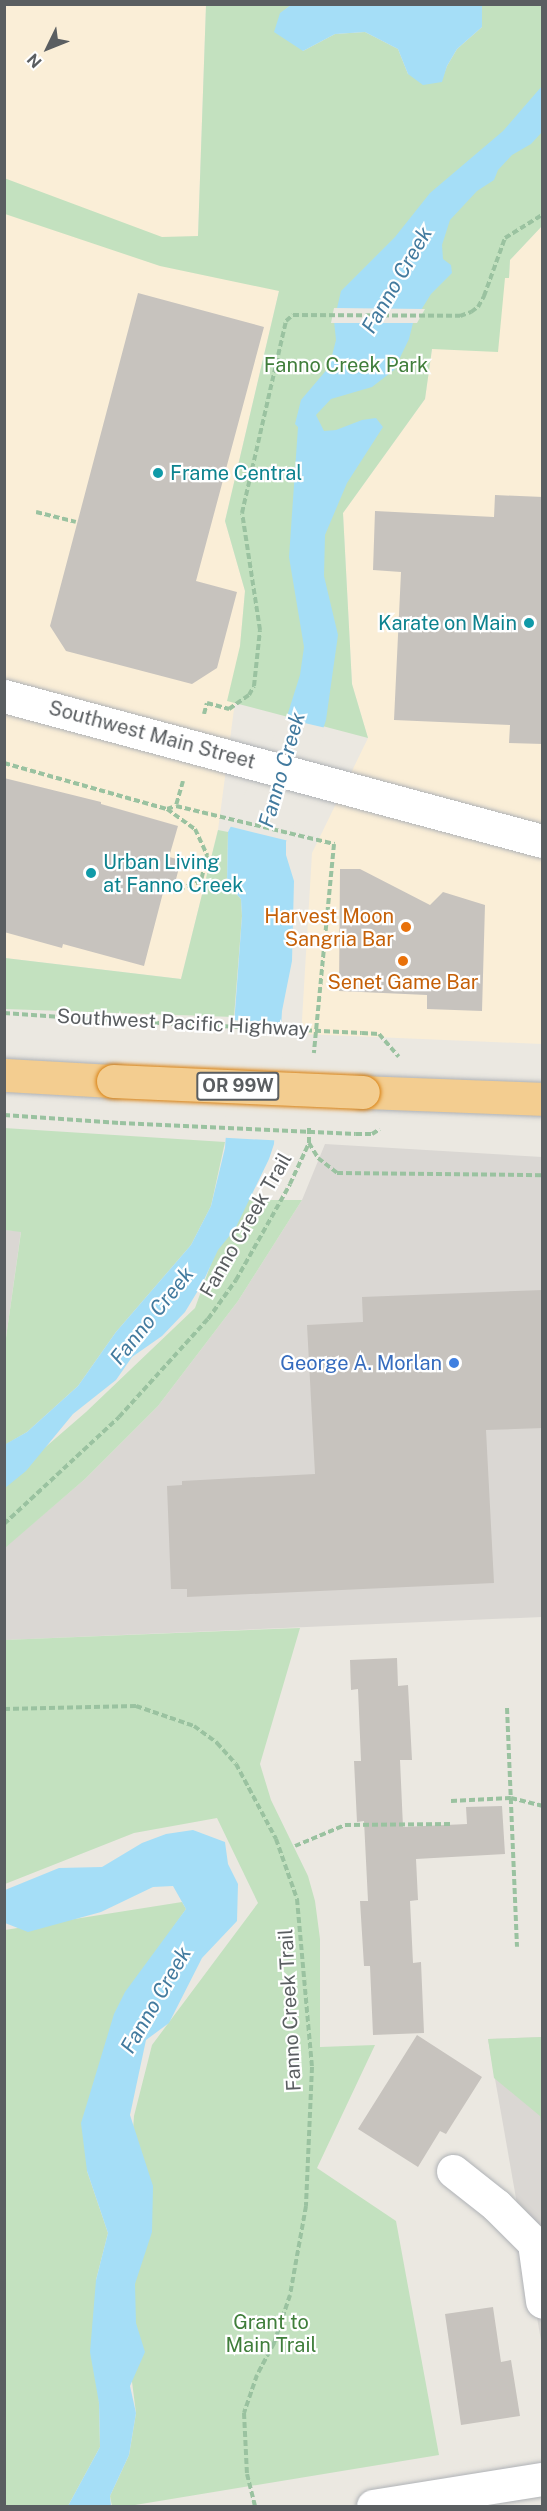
<!DOCTYPE html>
<style>
body{margin:0}
#map{position:relative;width:547px;height:2511px;overflow:hidden;background:#ebe8e1;font-family:"Public Sans",sans-serif}
div>[style]{position:absolute}
.commercial>*{inset:0;background:#faeed7}
.industrial>*{inset:0;background:#dad7d3}
.green>*{inset:0;background:#c3e1bf}
.water>*{inset:0;background:#a5def7}
.pier>*{inset:0;background:#ebe8e1;transform-origin:0 0}
.building>*{inset:0;background:#c7c3be}
.path>*{height:4px;margin-top:-2px;transform-origin:0;background:repeating-linear-gradient(90deg,#9ac2a0 0 6px,transparent 0 9px)}
.roads{filter:drop-shadow(0 0 2px #afb2b6) drop-shadow(0 0 2px #afb2b6)}
.minor>*{height:33px;margin:-16.5px;padding:0 16.5px;transform-origin:16.5px;border-radius:16.5px;background:#fff}
.highway>*{height:33px;margin:-16.5px;padding:0 16.5px;transform-origin:16.5px;border-radius:16.5px;background:#f3cd90}
.path-bridge>*{height:4px;margin-top:-2px;transform-origin:0;background:repeating-linear-gradient(90deg,#9ac2a0 0 6px,transparent 0 9px)}
.bridges{filter:drop-shadow(0 0 2px #d98213) drop-shadow(0 0 2px #d98213)}
.highway-bridge>*{height:33px;margin:-16.5px;padding:0 16.5px;transform-origin:16.5px;border-radius:16.5px;background:#f3cd90}
.dots>*{width:16px;height:16px;translate:-50% -50%;box-sizing:border-box;border:3px solid #fff;border-radius:50%}
span{translate:-50% -50%;white-space:nowrap;text-align:center;line-height:1.15;-webkit-text-stroke:4.5px #fff;paint-order:stroke}
.shield-label span{padding:2px 4px;background:#fff;border:2px solid;border-radius:4px;-webkit-text-stroke-width:0}
.shield-label{font-size:18px;color:#5a5e61;font-weight:700}
.park-label{font-size:20px;color:#407e3b}
.culture-label{font-size:20px;color:#0d838f}
.left{translate:0 -50%;text-align:left}
.right{translate:-100% -50%;text-align:right}
.street-label{font-size:20px;color:#5a5e61}
.food-label{font-size:20px;color:#c56008}
.shop-label{font-size:20px;color:#366cbe}
.water-label{font-size:21px;color:#427a9e;font-style:italic}
.frame{position:absolute;inset:0;border:6px solid #5a5e61;pointer-events:none}
.north{position:absolute;left:18px;top:18px;width:60px;height:60px;-webkit-text-stroke:4px #fff;paint-order:stroke;rotate:227deg;font-size:16px;font-weight:700;line-height:24px;text-align:center;color:#5a5e61}
.north::after{content:'';display:block;margin:auto;width:21px;height:27px;background:#5a5e61;clip-path:polygon(50% 0,100% 100%,50% 72%,0 100%)}
</style>
<div id="map">
<div class="commercial">
<i style="clip-path:polygon(5px 5px,206px 5px,198px 236px,279px 291px,225px 521px,245px 591px,236px 694px,218px 830px,181px 979px,5px 958px)"></i>
<i style="clip-path:polygon(542px 226px,542px 1044px,304px 1034px,302px 1020px,312px 853px,368px 738px,352px 684px,343px 513px,425px 399px,432px 349px,505px 278px,509px 278px,510px 260px)"></i>
</div>
<div class="industrial">
<i style="clip-path:polygon(325px 1144px,542px 1157px,542px 1617px,5px 1640px,4px 1548px,85px 1479px,158px 1406px,238px 1301px,302px 1200px)"></i>
<i style="clip-path:polygon(5px 1230px,21px 1231px,5px 1345px)"></i>
<i style="clip-path:polygon(542px 2037px,542px 2346px,488px 2039px)"></i>
</div>
<div class="green">
<i style="clip-path:polygon(206px 5px,291px 5px,280px 14px,303px 51px,335px 34px,365px 32px,398px 49px,408px 74px,441px 82px,447px 66px,457px 49px,482px 27px,482px 5px,542px 5px,542px 226px,510px 260px,509px 278px,505px 278px,498px 352px,432px 349px,425px 399px,343px 513px,352px 684px,368px 738px,227px 701px,240px 646px,245px 591px,225px 521px,279px 291px,160px 266px,5px 214px,4px 178px,162px 237px,198px 236px)"></i>
<i style="clip-path:polygon(218px 830px,228px 832px,227px 884px,241px 899px,242px 916px,234px 1017px,5px 1009px,5px 958px,181px 979px)"></i>
<i style="clip-path:polygon(4px 1128px,225px 1142px,211px 1206px,191px 1245px,116px 1332px,78px 1386px,27px 1432px,5px 1445px,5px 1345px,21px 1232px,5px 1230px)"></i>
<i style="clip-path:polygon(234px 1200px,302px 1200px,238px 1301px,158px 1406px,85px 1479px,5px 1548px,4px 1483px,86px 1412px,195px 1308px)"></i>
<i style="clip-path:polygon(300px 1628px,260px 1764px,271px 1800px,308px 1876px,315px 1901px,320px 1939px,320px 2047px,375px 2045px,317px 2168px,396px 2221px,439px 2455px,129px 2506px,112px 2506px,110px 2496px,129px 2455px,136px 2413px,121px 2296px,134px 2116px,152px 2045px,258px 1903px,217px 1818px,134px 1833px,5px 1884px,4px 1640px)"></i>
<i style="clip-path:polygon(182px 1902px,186px 1909px,172px 1929px,87px 2171px,108px 2233px,96px 2280px,100px 2447px,68px 2506px,5px 2506px,5px 1930px)"></i>
<i style="clip-path:polygon(542px 2037px,542px 2133px,540px 2116px,494px 2078px,488px 2039px)"></i>
</div>
<div class="water">
<i style="clip-path:polygon(291px 5px,482px 5px,482px 27px,457px 49px,447px 66px,442px 82px,423px 85px,408px 74px,398px 49px,365px 32px,335px 34px,303px 51px,274px 32px,280px 13px)"></i>
<i style="clip-path:polygon(542px 86px,542px 132px,531px 144px,512px 155px,498px 170px,494px 180px,477px 191px,450px 220px,442px 245px,443px 259px,451px 265px,452px 273px,431px 294px,413px 323px,409px 339px,394px 370px,372px 387px,331px 399px,316px 415px,324px 431px,336px 430px,362px 420px,376px 418px,383px 427px,347px 483px,325px 535px,324px 576px,338px 635px,326px 720px,286px 842px,286px 855px,294px 881px,292px 961px,282px 1011px,274px 1144px,269px 1159px,235px 1229px,218px 1250px,202px 1284px,185px 1312px,162px 1336px,132px 1357px,116px 1380px,73px 1414px,26px 1471px,5px 1488px,4px 1445px,27px 1432px,78px 1386px,116px 1332px,191px 1245px,211px 1206px,225px 1148px,242px 916px,241px 899px,227px 884px,228px 832px,288px 713px,300px 675px,304px 647px,289px 557px,298px 427px,295px 424px,301px 400px,329px 367px,336px 340px,334px 321px,341px 291px,395px 237px,430px 193px,503px 131px)"></i>
<i style="clip-path:polygon(193px 1830px,225px 1842px,228px 1864px,238px 1884px,237px 1921px,202px 1958px,169px 2023px,146px 2040px,130px 2115px,153px 2186px,152px 2232px,135px 2284px,136px 2323px,145px 2352px,130px 2386px,136px 2413px,129px 2455px,110px 2496px,111px 2506px,68px 2506px,100px 2447px,99px 2403px,90px 2352px,96px 2280px,108px 2233px,87px 2171px,81px 2123px,114px 2014px,125px 1992px,186px 1909px,173px 1886px,153px 1887px,101px 1912px,28px 1932px,5px 1923px,5px 1890px,59px 1868px,102px 1867px,142px 1843px,166px 1834px)"></i>
</div>
<div class="pier">
<i style="clip-path:polygon(334px 308px,425px 309px,417px 323px,331px 323px)"></i>
<i style="clip-path:polygon(283px 718px,326px 728px,289px 841px,228px 826px)"></i>
<i style="left:231px;top:1020px;width:53px;height:118px;rotate:3deg"></i>
</div>
<div class="building">
<i style="clip-path:polygon(138px 293px,264px 327px,196px 581px,237px 592px,217px 668px,192px 684px,66px 651px,50px 626px)"></i>
<i style="clip-path:polygon(495px 495px,543px 497px,543px 744px,509px 743px,510px 725px,394px 720px,401px 572px,373px 570px,375px 511px,494px 517px)"></i>
<i style="clip-path:polygon(4px 778px,101px 802px,101px 804px,178px 826px,169px 857px,181px 860px,174px 887px,165px 885px,144px 966px,63px 944px,62px 948px,4px 932px)"></i>
<i style="clip-path:polygon(340px 869px,360px 869px,430px 905px,443px 892px,485px 905px,482px 1011px,427px 1009px,427px 995px,339px 991px)"></i>
<i style="clip-path:polygon(543px 1290px,543px 1428px,486px 1430px,494px 1583px,187px 1597px,187px 1589px,171px 1589px,167px 1486px,182px 1485px,182px 1481px,315px 1474px,307px 1325px,363px 1322px,362px 1297px)"></i>
<i style="clip-path:polygon(397px 1658px,398px 1686px,408px 1685px,412px 1760px,400px 1760px,403px 1827px,467px 1824px,466px 1807px,502px 1806px,505px 1854px,416px 1859px,418px 1900px,410px 1901px,413px 1963px,421px 1962px,424px 2033px,373px 2035px,370px 1966px,364px 1966px,360px 1901px,368px 1901px,364px 1821px,357px 1822px,354px 1761px,361px 1761px,358px 1689px,351px 1690px,350px 1660px)"></i>
<i style="clip-path:polygon(417px 2035px,482px 2077px,446px 2134px,440px 2131px,418px 2167px,358px 2129px)"></i>
<i style="clip-path:polygon(493px 2307px,501px 2362px,511px 2360px,520px 2416px,461px 2425px,445px 2314px)"></i>
</div>
<div class="path">
<i style="left:36px;top:512px;width:41px;rotate:14deg"></i>
<i style="left:204px;top:714px;width:11px;rotate:-75deg"></i>
<i style="left:207px;top:703px;width:23px;rotate:15deg"></i>
<i style="left:229px;top:709px;width:24px;rotate:-35deg"></i>
<i style="left:249px;top:695px;width:10px;rotate:-61deg"></i>
<i style="left:254px;top:686px;width:56px;rotate:-83.9deg"></i>
<i style="left:260px;top:630px;width:118px;rotate:-98.7deg"></i>
<i style="left:242px;top:513px;width:197px;rotate:-77.1deg"></i>
<i style="left:286px;top:321px;width:9px;rotate:-41deg"></i>
<i style="left:293px;top:315px;width:167px;rotate:0.3deg"></i>
<i style="left:460px;top:316px;width:12px;rotate:-20deg"></i>
<i style="left:471px;top:312px;width:9px;rotate:-36deg"></i>
<i style="left:478px;top:307px;width:13px;rotate:-61deg"></i>
<i style="left:484px;top:296px;width:62px;rotate:-70.1deg"></i>
<i style="left:505px;top:238px;width:44px;rotate:-31.9deg"></i>
<i style="left:4px;top:763px;width:169px;rotate:15.8deg"></i>
<i style="left:167px;top:809px;width:9px;rotate:-18deg"></i>
<i style="left:183px;top:781px;width:26px;rotate:106deg"></i>
<i style="left:176px;top:806px;width:163px;rotate:13.5deg"></i>
<i style="left:334px;top:844px;width:210px;rotate:95.5deg"></i>
<i style="left:4px;top:785px;width:1px;rotate:45deg"></i>
<i style="left:167px;top:809px;width:34px;rotate:36deg"></i>
<i style="left:195px;top:829px;width:29px;rotate:65deg"></i>
<i style="left:207px;top:855px;width:27px;rotate:103deg"></i>
<i style="left:201px;top:881px;width:26px;rotate:159deg"></i>
<i style="left:4px;top:1013px;width:113px;rotate:4deg"></i>
<i style="left:362px;top:1033px;width:17px;rotate:3deg"></i>
<i style="left:379px;top:1034px;width:30px;rotate:49deg"></i>
<i style="left:4px;top:1115px;width:116px;rotate:3.9deg"></i>
<i style="left:356px;top:1134px;width:16px"></i>
<i style="left:372px;top:1134px;width:9px;rotate:-32deg"></i>
<i style="left:309px;top:1143px;width:17px;rotate:59deg"></i>
<i style="left:318px;top:1158px;width:24px;rotate:38deg"></i>
<i style="left:337px;top:1173px;width:205px;rotate:0.6deg"></i>
<i style="left:4px;top:1524px;width:157px;rotate:-42.9deg"></i>
<i style="left:119px;top:1417px;width:132px;rotate:-47.8deg"></i>
<i style="left:208px;top:1319px;width:48px;rotate:-54.3deg"></i>
<i style="left:236px;top:1280px;width:110px;rotate:-60.6deg"></i>
<i style="left:290px;top:1184px;width:45px;rotate:-65.1deg"></i>
<i style="left:309px;top:1143px;width:17px;rotate:-90deg"></i>
<i style="left:507px;top:1708px;width:239px;rotate:87.6deg"></i>
<i style="left:4px;top:1709px;width:132px;rotate:-1.3deg"></i>
<i style="left:136px;top:1706px;width:61px;rotate:19deg"></i>
<i style="left:194px;top:1726px;width:29px;rotate:36deg"></i>
<i style="left:217px;top:1743px;width:28px;rotate:48deg"></i>
<i style="left:236px;top:1764px;width:85px;rotate:61.9deg"></i>
<i style="left:276px;top:1839px;width:64px;rotate:70.7deg"></i>
<i style="left:297px;top:1899px;width:169px;rotate:84.9deg"></i>
<i style="left:312px;top:2067px;width:139px;rotate:92.5deg"></i>
<i style="left:306px;top:2206px;width:90px;rotate:100.2deg"></i>
<i style="left:290px;top:2295px;width:51px;rotate:108.4deg"></i>
<i style="left:274px;top:2343px;width:36px;rotate:118deg"></i>
<i style="left:257px;top:2375px;width:40px;rotate:108.9deg"></i>
<i style="left:244px;top:2413px;width:61px;rotate:87.2deg"></i>
<i style="left:247px;top:2474px;width:33px;rotate:76deg"></i>
<i style="left:451px;top:1801px;width:60px;rotate:-2.9deg"></i>
<i style="left:511px;top:1798px;width:32px;rotate:14deg"></i>
<i style="left:295px;top:1846px;width:54px;rotate:-22.8deg"></i>
<i style="left:345px;top:1825px;width:106px;rotate:-0.5deg"></i>
</div>
<div class="roads">
<div class="minor">
<i style="left:4px;top:696px;width:557px;rotate:15.08deg"></i>
<i style="left:453px;top:2171px;width:55px;rotate:38.3deg"></i>
<i style="left:496px;top:2205px;width:54px;rotate:45deg"></i>
<i style="left:534px;top:2243px;width:59px;rotate:82.1deg"></i>
<i style="left:373px;top:2506px;width:171px;rotate:-9.1deg"></i>
</div>
<div class="highway">
<i style="left:4px;top:1075px;width:109px;rotate:3.2deg"></i>
<i style="left:363px;top:1092px;width:179px;rotate:2.2deg"></i>
</div>
</div>
<div class="path-bridge">
<i style="left:117px;top:1021px;width:245px;rotate:2.8deg"></i>
<i style="left:120px;top:1123px;width:236px;rotate:2.7deg"></i>
</div>
<div class="bridges">
<div class="highway-bridge">
<i style="left:113px;top:1081px;width:250px;rotate:2.5deg"></i>
</div>
</div>
<div class="dots">
<i style="left:158px;top:473px;background:#0f9aa8"></i>
<i style="left:529px;top:623px;background:#0f9aa8"></i>
<i style="left:91px;top:873px;background:#0f9aa8"></i>
<i style="left:406px;top:927px;background:#e8710a"></i>
<i style="left:403px;top:961px;background:#e8710a"></i>
<i style="left:454px;top:1363px;background:#3f7fe0"></i>
</div>
<div class="shield-label">
<span style="left:238px;top:1086px">OR 99W</span>
</div>
<div class="park-label">
<span style="left:346px;top:365px">Fanno Creek Park</span>
<span style="left:271px;top:2334px">Grant to<br>Main Trail</span>
</div>
<div class="culture-label">
<span class="left" style="left:170px;top:473px">Frame Central</span>
<span class="right" style="left:517px;top:623px">Karate on Main</span>
<span class="left" style="left:103px;top:874px">Urban Living<br>at Fanno Creek</span>
</div>
<div class="street-label">
<span style="left:152px;top:735px;rotate:15deg">Southwest Main Street</span>
<span style="left:183px;top:1023px;rotate:3deg">Southwest Pacific Highway</span>
<span style="left:246px;top:1225px;rotate:-60deg">Fanno Creek Trail</span>
<span style="left:290px;top:2010px;rotate:-93deg">Fanno Creek Trail</span>
</div>
<div class="food-label">
<span class="right" style="left:394px;top:928px">Harvest Moon<br>Sangria Bar</span>
<span style="left:403px;top:982px">Senet Game Bar</span>
</div>
<div class="shop-label">
<span class="right" style="left:442px;top:1363px">George A. Morlan</span>
</div>
<div class="water-label">
<span style="left:397px;top:280px;rotate:-60deg">Fanno Creek</span>
<span style="left:282px;top:770px;rotate:-74deg">Fanno Creek</span>
<span style="left:152px;top:1316px;rotate:-51deg">Fanno Creek</span>
<span style="left:156px;top:2000px;rotate:-60deg">Fanno Creek</span>
</div>
<div class="frame"></div>
<div class="north">N</div>
</div>
